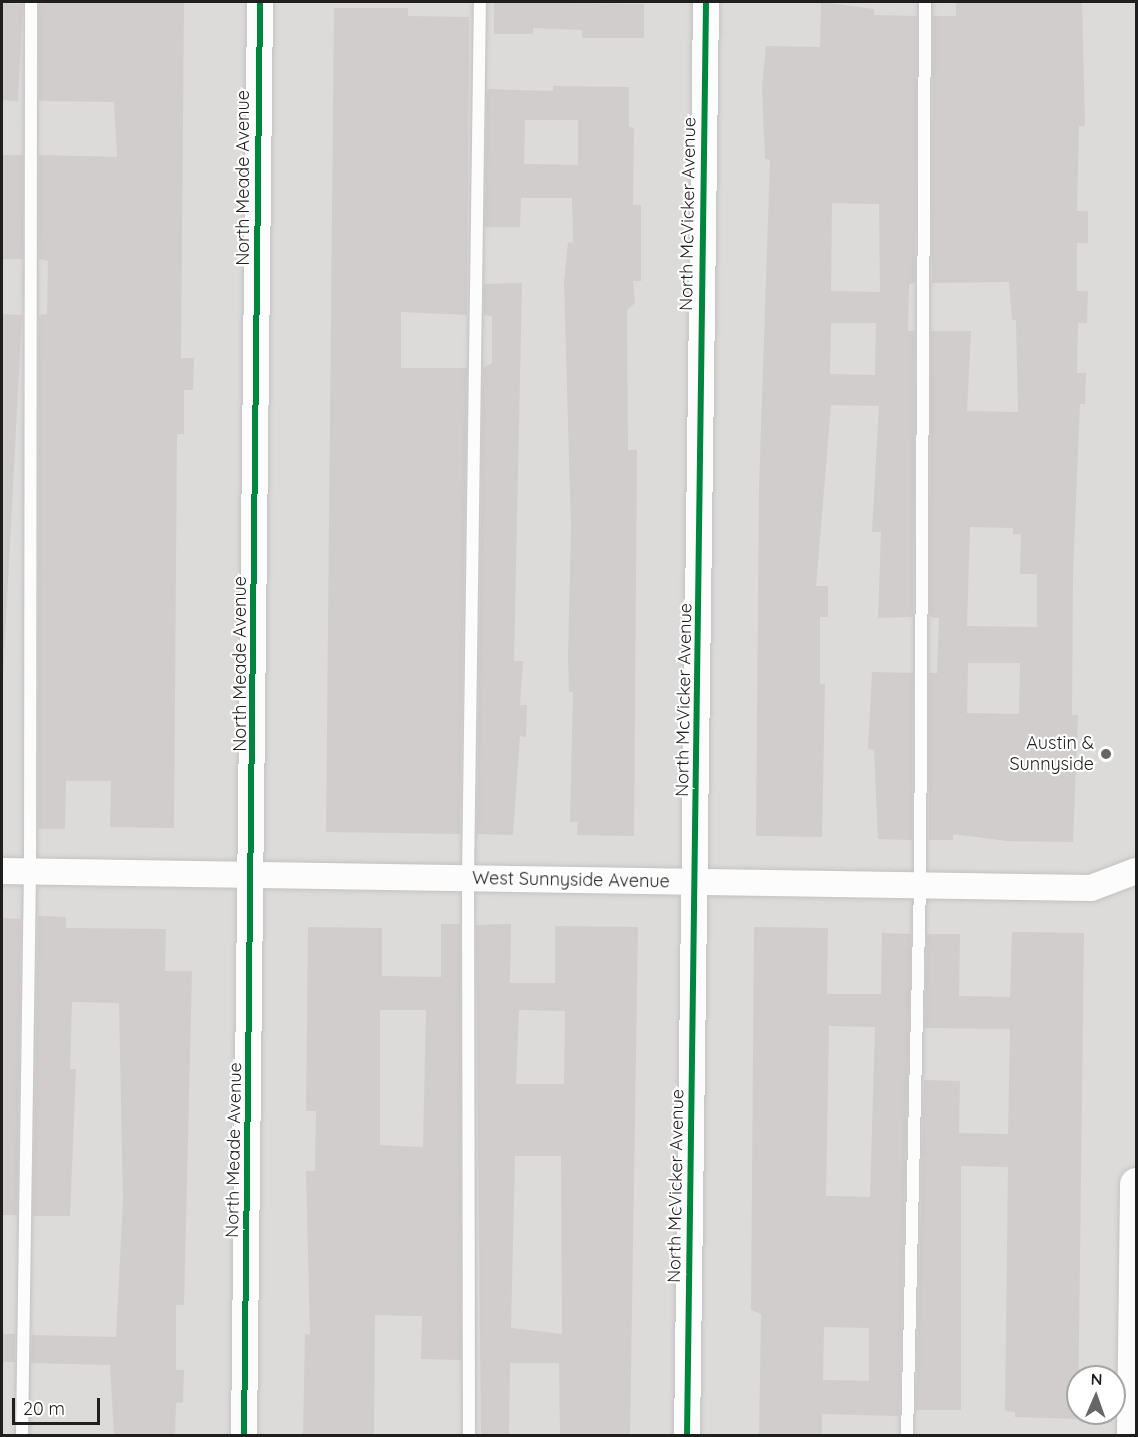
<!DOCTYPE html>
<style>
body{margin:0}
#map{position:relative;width:1138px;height:1437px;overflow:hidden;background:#edebe9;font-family:Quicksand,sans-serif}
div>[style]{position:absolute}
.residential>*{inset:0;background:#dcdbda}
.building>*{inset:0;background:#d0cdcc;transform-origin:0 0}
.roads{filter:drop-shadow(0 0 2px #c3c2c1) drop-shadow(0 0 2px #c3c2c1)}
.service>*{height:12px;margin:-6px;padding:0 6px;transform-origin:6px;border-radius:6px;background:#fcfcfc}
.minor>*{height:26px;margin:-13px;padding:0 13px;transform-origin:13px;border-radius:13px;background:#fcfcfc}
.tertiary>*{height:32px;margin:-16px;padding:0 16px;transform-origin:16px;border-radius:16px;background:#fcfcfc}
.cycleway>*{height:6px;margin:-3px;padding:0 3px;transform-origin:3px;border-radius:3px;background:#00873e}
.dots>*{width:16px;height:16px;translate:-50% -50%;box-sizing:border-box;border:3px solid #fff;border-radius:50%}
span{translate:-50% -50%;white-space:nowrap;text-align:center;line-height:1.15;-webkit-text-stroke:4.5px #fff;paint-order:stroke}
.street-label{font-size:18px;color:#1f1f1f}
.poi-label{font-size:18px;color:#1f1f1f}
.right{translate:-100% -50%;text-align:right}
.frame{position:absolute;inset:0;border:3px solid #1f1f1f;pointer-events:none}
.north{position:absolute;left:1066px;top:1365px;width:60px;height:60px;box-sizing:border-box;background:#fff;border:2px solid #a5a5a5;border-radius:50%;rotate:2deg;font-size:16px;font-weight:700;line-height:24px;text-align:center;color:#1f1f1f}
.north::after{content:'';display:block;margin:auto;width:21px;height:27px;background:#676666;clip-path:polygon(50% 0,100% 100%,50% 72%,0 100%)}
.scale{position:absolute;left:12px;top:1398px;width:88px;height:27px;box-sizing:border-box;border:3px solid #1f1f1f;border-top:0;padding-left:8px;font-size:18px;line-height:21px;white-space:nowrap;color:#1f1f1f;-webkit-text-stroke:4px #fff;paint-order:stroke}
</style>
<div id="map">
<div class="residential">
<i style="clip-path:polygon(evenodd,2px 2px,1136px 2px,1136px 1435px,2px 1436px,2px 2px,1078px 1377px,1114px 1377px,1114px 1413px,1078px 1413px,1078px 1377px)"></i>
</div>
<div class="building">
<i style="clip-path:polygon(50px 2px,184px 2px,181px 358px,194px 358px,193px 390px,184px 390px,184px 434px,177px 434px,174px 828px,110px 827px,111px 781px,66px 781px,65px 829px,38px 829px,39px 315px,47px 314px,48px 261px,39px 259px,39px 155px,117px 157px,114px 102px,39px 101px,39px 4px)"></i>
<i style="clip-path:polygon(494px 2px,644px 4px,644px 38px,582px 38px,582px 30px,533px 28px,533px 34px,494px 34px)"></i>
<i style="clip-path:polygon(evenodd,821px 2px,874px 9px,874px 15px,917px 16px,915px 283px,909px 284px,908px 331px,915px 331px,913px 617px,878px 618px,881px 532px,872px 532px,879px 406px,831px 405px,816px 586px,828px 586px,828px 617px,820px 617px,820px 684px,825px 684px,822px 837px,756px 836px,759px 487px,770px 160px,765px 159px,762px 87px,766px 46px,820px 47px,821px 2px,832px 203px,879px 204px,880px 292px,831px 291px,832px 203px,821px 2px,831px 323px,876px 323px,875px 375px,830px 374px,831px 323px)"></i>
<i style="clip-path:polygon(evenodd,956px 2px,1082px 2px,1085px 126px,1079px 126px,1077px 211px,1088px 211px,1088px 243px,1077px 243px,1077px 291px,1088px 291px,1087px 323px,1078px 323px,1077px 373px,1086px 373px,1085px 404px,1080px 404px,1073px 574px,1072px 715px,1078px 715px,1073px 842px,1007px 841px,953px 834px,953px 840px,929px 840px,929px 673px,937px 673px,939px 618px,930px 617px,931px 331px,971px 331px,967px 411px,1018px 412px,1016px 320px,1012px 320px,1009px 282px,932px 283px,933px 16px,956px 16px,956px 2px,970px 527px,1013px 528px,1013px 534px,1021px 534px,1020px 574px,1037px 574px,1037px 627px,967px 626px,970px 527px,956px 2px,968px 663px,1020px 663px,1019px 714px,967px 713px,968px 663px)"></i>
<i style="left:2px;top:3px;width:21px;height:97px;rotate:3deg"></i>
<i style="clip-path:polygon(334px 8px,408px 8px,408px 16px,469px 17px,467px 315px,401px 312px,401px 368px,467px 368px,460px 834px,326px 832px)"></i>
<i style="clip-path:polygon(evenodd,553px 86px,629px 87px,629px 127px,634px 128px,633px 205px,641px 205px,641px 281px,633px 281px,635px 303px,627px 310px,628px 450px,637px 450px,634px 836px,577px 835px,578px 822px,570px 822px,573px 692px,569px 692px,568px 657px,571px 527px,564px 283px,568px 242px,573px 243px,572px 198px,521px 198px,520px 227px,485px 227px,487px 89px,553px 91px,553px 86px,525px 120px,578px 120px,578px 165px,524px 164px,525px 120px)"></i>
<i style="left:2px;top:155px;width:21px;height:104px"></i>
<i style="clip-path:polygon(522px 283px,514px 661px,523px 661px,520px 705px,527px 705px,526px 737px,520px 736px,513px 835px,477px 834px,483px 368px,492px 363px,492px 316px,484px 315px,484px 284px)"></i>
<i style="left:2px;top:314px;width:20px;height:448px;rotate:3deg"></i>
<i style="clip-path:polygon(872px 672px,913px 673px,912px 840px,878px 839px,874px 750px,868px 749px)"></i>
<i style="clip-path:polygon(38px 916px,66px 917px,66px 928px,166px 929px,165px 971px,192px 971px,184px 1305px,176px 1305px,176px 1370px,184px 1370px,183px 1402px,176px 1403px,175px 1436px,114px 1436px,110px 1365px,31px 1363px,32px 1335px,116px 1337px,123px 1201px,119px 1003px,72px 1002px,70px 1069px,76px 1069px,70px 1216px,33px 1216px)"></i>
<i style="clip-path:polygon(2px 918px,21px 919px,17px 1215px,2px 1215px)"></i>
<i style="clip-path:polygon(evenodd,441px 924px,460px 924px,461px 1360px,421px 1359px,422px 1316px,375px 1315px,374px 1436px,303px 1436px,305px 1334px,310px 1335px,306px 1171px,315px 1171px,316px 1111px,306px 1111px,308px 927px,382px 928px,382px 976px,441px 977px,441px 924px,380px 1010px,426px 1010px,423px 1147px,380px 1145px,380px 1010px)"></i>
<i style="clip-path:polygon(evenodd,511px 924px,510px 983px,555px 983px,555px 926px,638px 927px,630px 1436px,560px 1436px,559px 1363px,510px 1363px,509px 1436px,481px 1436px,476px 925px,511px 924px,519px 1010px,565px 1011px,564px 1084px,516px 1084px,519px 1010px,511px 924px,515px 1156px,561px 1156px,562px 1334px,511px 1328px,515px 1156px)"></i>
<i style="clip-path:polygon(evenodd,754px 927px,828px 928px,827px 994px,881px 994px,882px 933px,911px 934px,899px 1416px,822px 1414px,822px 1436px,759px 1436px,761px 1314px,751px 1310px,754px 927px,829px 1026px,875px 1027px,870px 1197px,826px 1196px,829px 1026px,754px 927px,824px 1327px,869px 1328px,869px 1381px,823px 1380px,824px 1327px)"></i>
<i style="clip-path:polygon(1012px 932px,1084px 933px,1078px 1419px,1015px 1417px,1015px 1412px,1005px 1411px,1008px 1167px,961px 1166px,961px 1410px,916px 1410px,924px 1080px,960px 1081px,959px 1133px,1008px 1134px,1010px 1029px,925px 1028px,927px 934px,960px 934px,959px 996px,1010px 997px)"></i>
<i style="left:2px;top:1334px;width:13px;height:28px"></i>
</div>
<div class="roads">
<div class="service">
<i style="left:22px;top:1436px;width:565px;rotate:-89.19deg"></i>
<i style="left:30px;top:871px;width:869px;rotate:-89.93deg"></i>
<i style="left:469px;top:1436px;width:558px;rotate:-90.1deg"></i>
<i style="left:468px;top:878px;width:876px;rotate:-89.22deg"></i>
<i style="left:907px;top:1436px;width:550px;rotate:-88.65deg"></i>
<i style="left:920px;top:886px;width:884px;rotate:-89.68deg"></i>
</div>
<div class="minor">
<i style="left:2px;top:871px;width:1089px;rotate:0.89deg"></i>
<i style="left:1091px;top:888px;width:48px;rotate:-20.7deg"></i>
<i style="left:244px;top:1436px;width:1434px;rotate:-89.36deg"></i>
<i style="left:687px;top:1436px;width:1434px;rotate:-89.24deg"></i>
</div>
<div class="tertiary">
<i style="left:1133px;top:1436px;width:252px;rotate:-89.3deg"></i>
</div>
</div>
<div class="cycleway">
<i style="left:244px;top:1436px;width:1434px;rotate:-89.36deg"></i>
<i style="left:687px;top:1436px;width:1434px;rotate:-89.24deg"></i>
</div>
<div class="dots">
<i style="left:1106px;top:754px;background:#676666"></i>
</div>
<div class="street-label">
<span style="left:243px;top:178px;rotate:-90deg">North Meade Avenue</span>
<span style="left:688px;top:214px;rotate:-89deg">North McVicker Avenue</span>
<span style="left:240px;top:664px;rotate:-90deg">North Meade Avenue</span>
<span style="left:684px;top:700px;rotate:-89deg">North McVicker Avenue</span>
<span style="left:571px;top:880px;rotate:1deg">West Sunnyside Avenue</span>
<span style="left:234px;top:1150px;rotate:-89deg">North Meade Avenue</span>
<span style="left:676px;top:1186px;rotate:-89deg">North McVicker Avenue</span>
</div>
<div class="poi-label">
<span class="right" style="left:1094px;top:754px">Austin &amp;<br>Sunnyside</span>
</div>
<div class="frame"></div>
<div class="north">N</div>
<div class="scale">20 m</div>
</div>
